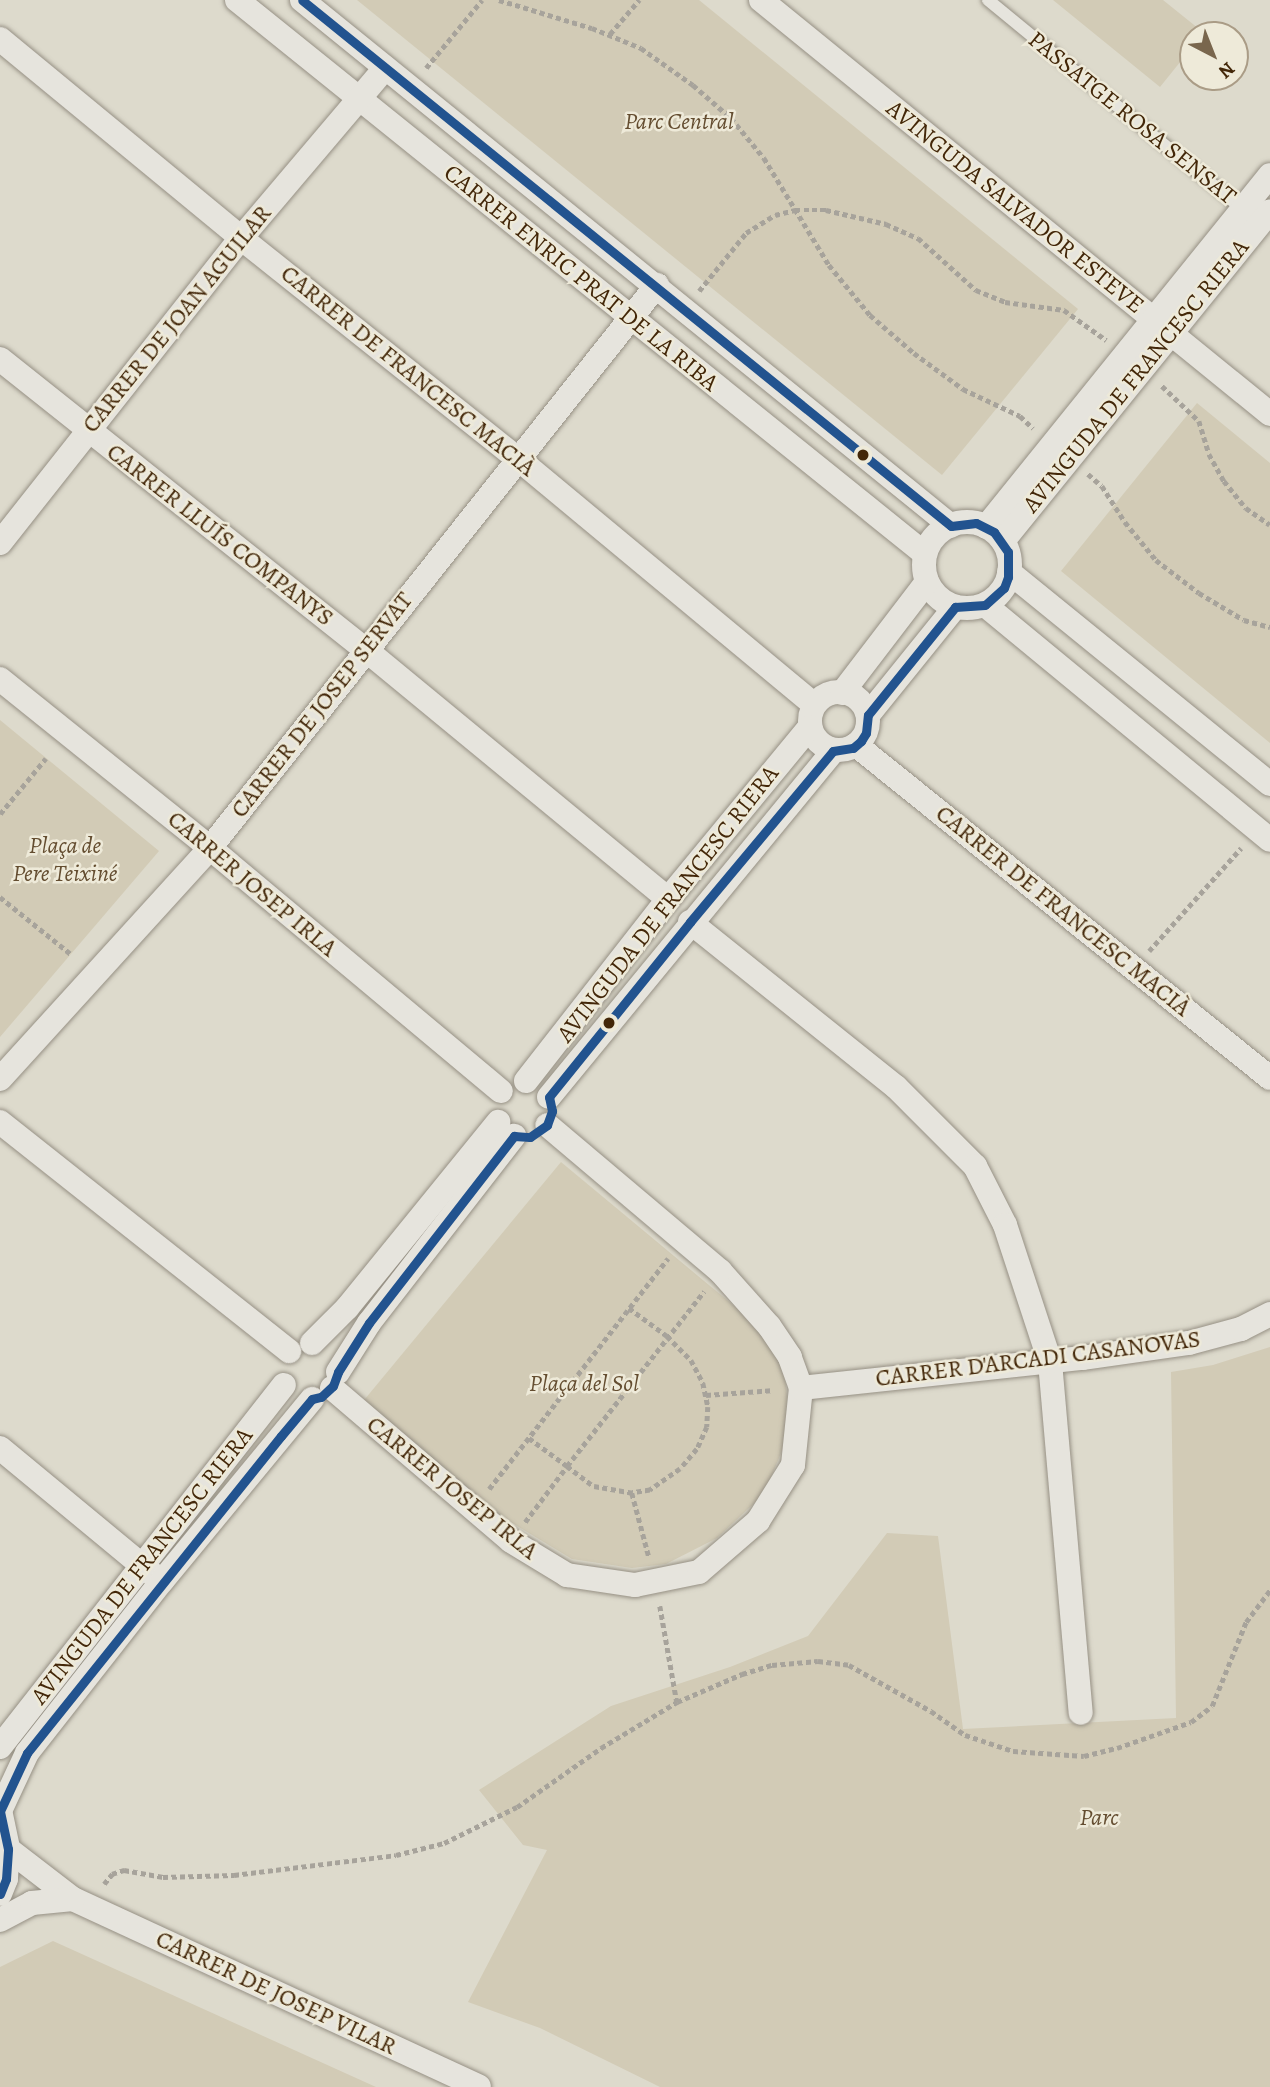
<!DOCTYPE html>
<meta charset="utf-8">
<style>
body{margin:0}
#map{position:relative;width:1270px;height:2087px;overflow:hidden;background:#dddacc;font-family:Alegreya,serif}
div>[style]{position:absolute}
.green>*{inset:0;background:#d2cbb6}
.path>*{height:4.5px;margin-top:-2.25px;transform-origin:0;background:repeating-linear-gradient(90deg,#a7a39b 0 5px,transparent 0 8.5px)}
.roads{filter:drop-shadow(0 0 2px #969084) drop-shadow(0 0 2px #969084)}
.lane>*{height:12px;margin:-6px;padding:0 6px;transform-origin:6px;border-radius:6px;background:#e6e4dd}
.street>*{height:24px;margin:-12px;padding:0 12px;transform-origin:12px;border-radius:12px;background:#e6e4dd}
.street>.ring{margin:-12px;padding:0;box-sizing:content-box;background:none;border:24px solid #e6e4dd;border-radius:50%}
.bus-1>*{height:9px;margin:-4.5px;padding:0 4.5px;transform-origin:4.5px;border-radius:4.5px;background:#22538f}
.dots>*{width:19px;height:19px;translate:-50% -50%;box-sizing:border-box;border:4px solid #eeead9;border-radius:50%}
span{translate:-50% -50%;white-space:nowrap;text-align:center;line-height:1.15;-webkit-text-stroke:5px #eeead9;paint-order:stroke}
.street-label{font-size:24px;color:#432709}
.park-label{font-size:24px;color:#644d30;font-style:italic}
.north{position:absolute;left:1179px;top:21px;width:70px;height:70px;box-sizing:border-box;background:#eeead9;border:2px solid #aa9c86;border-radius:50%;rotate:138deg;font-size:19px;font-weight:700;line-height:28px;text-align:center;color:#432709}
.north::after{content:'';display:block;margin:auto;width:24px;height:32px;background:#79664d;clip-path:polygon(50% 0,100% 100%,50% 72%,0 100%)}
</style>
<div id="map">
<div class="green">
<i style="clip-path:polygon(357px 0,699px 0,1078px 309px,942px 475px)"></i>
<i style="clip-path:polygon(1053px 0,1163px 0,1204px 33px,1193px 35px,1193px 46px,1160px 87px)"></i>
<i style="clip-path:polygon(1197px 403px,1270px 463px,1270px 743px,1061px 571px)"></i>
<i style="clip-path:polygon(0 720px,159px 851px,0 1037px)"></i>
<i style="clip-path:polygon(561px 1162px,751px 1320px,783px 1362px,787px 1395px,786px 1441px,764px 1494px,717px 1538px,666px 1564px,632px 1568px,572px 1559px,469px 1497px,360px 1405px)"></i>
<i style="clip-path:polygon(1270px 1347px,1270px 2087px,660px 2087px,540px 2028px,468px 2002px,547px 1850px,523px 1845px,479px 1790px,611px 1706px,730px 1667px,808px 1636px,887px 1533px,938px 1536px,963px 1729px,1176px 1718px,1171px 1372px,1213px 1365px)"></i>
<i style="clip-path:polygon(53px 1941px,376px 2087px,0 2087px,0 1967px)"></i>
</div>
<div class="path">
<i style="left:499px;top:0;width:97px;rotate:16.8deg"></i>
<i style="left:592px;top:28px;width:53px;rotate:22.2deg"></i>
<i style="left:641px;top:48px;width:64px;rotate:35.4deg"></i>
<i style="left:693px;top:85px;width:50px;rotate:41deg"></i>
<i style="left:731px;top:118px;width:52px;rotate:50.5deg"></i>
<i style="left:764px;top:158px;width:125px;rotate:58.7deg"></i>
<i style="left:829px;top:265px;width:65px;rotate:50.6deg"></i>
<i style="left:870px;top:315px;width:58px;rotate:40.8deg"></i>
<i style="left:914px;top:353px;width:61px;rotate:36.3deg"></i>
<i style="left:963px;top:389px;width:63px;rotate:25.3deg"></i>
<i style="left:1020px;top:416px;width:18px;rotate:43deg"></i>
<i style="left:610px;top:34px;width:45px;rotate:-49.5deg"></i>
<i style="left:426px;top:68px;width:88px;rotate:-50.5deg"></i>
<i style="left:699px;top:291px;width:75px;rotate:-51deg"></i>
<i style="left:746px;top:233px;width:34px;rotate:-32deg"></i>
<i style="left:775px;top:215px;width:21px;rotate:-14deg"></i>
<i style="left:795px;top:210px;width:31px"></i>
<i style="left:826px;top:210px;width:62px;rotate:13.1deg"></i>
<i style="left:886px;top:224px;width:35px;rotate:24deg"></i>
<i style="left:918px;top:238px;width:78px;rotate:41.9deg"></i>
<i style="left:976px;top:290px;width:31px;rotate:22deg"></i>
<i style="left:1005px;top:302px;width:60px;rotate:7.7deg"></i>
<i style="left:1064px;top:310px;width:52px;rotate:35.5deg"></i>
<i style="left:1162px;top:386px;width:51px;rotate:43.4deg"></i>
<i style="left:1199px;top:421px;width:34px;rotate:73deg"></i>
<i style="left:1209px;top:454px;width:31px;rotate:61deg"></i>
<i style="left:1224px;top:481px;width:35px;rotate:51deg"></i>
<i style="left:1246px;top:508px;width:29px;rotate:35deg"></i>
<i style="left:1088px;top:474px;width:18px;rotate:41deg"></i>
<i style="left:1102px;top:486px;width:43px;rotate:57.4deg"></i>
<i style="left:1125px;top:522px;width:49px;rotate:50.8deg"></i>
<i style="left:1156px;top:560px;width:54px;rotate:37.5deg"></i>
<i style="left:1199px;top:593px;width:52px;rotate:31deg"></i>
<i style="left:1244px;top:620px;width:27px;rotate:15deg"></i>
<i style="left:0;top:814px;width:72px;rotate:-50.6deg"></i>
<i style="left:0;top:897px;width:91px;rotate:38.8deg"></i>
<i style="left:1149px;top:951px;width:138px;rotate:-48.2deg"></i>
<i style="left:629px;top:1308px;width:47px;rotate:36.4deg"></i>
<i style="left:667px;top:1336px;width:34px;rotate:45deg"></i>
<i style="left:691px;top:1360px;width:26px;rotate:62deg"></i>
<i style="left:703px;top:1383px;width:25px;rotate:78deg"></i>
<i style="left:708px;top:1407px;width:20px;rotate:93deg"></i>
<i style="left:707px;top:1427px;width:24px;rotate:114deg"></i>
<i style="left:697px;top:1449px;width:26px;rotate:130deg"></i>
<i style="left:680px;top:1469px;width:37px;rotate:145deg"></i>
<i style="left:650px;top:1490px;width:18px;rotate:171deg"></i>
<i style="left:706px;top:1395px;width:68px;rotate:-4.2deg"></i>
<i style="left:529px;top:1438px;width:47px;rotate:36.4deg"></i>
<i style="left:567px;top:1466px;width:222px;rotate:-51.9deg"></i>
<i style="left:489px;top:1489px;width:292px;rotate:-52.2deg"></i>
<i style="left:525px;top:1522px;width:70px;rotate:-53.1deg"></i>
<i style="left:567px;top:1466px;width:34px;rotate:37deg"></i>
<i style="left:594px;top:1486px;width:39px;rotate:10deg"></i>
<i style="left:632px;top:1493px;width:66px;rotate:75.1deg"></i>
<i style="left:660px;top:1606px;width:97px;rotate:80deg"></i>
<i style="left:104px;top:1884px;width:13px;rotate:-51deg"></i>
<i style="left:112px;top:1874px;width:13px;rotate:-18deg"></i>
<i style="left:124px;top:1870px;width:40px;rotate:10deg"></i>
<i style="left:163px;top:1877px;width:71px;rotate:-1.6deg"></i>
<i style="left:234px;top:1875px;width:163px;rotate:-7deg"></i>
<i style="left:396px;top:1855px;width:49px;rotate:-14deg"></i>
<i style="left:444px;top:1843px;width:81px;rotate:-26.3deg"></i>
<i style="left:517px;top:1807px;width:103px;rotate:-35.1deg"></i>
<i style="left:601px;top:1748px;width:89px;rotate:-31.2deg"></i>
<i style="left:677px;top:1702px;width:71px;rotate:-23.3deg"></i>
<i style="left:742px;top:1674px;width:31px;rotate:-17deg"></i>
<i style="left:772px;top:1665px;width:46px;rotate:-5deg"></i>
<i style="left:818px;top:1661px;width:31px;rotate:7deg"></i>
<i style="left:849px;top:1665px;width:94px;rotate:29.3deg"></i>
<i style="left:931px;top:1711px;width:42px;rotate:35.2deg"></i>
<i style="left:965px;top:1735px;width:51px;rotate:18.4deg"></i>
<i style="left:1013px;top:1751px;width:71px;rotate:4deg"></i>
<i style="left:1084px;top:1756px;width:34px;rotate:-14deg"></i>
<i style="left:1117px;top:1748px;width:78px;rotate:-19.4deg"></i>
<i style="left:1191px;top:1722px;width:26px;rotate:-37deg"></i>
<i style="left:1212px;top:1706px;width:91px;rotate:-68deg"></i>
<i style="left:1246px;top:1622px;width:40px;rotate:-53deg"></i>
</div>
<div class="roads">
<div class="lane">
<i style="left:988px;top:0;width:329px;rotate:39.4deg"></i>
</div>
<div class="street">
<i style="left:237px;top:0;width:883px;rotate:38.84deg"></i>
<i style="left:302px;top:0;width:835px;rotate:39.02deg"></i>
<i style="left:761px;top:0;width:656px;rotate:39.12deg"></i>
<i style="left:0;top:39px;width:313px;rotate:39.5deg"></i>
<i style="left:241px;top:238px;width:353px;rotate:38.6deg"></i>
<i style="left:517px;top:458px;width:386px;rotate:39.7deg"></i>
<i style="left:0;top:359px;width:468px;rotate:38.5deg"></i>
<i style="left:366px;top:650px;width:391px;rotate:39.5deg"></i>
<i class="ring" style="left:924px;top:522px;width:62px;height:62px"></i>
<i style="left:986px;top:527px;width:452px;rotate:-51.1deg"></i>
<i style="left:1003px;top:541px;width:424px;rotate:-51deg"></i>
<i style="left:0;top:543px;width:389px;rotate:-51.7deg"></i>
<i style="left:241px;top:238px;width:223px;rotate:-49.7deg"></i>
<i style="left:1009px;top:572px;width:336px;rotate:39.1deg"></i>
<i style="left:985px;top:605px;width:369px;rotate:39.5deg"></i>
<i style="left:0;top:679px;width:270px;rotate:38.8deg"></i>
<i style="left:210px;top:848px;width:379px;rotate:39.9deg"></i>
<i class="ring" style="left:810px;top:692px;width:34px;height:34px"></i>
<i style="left:842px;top:693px;width:140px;rotate:-52.6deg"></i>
<i style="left:868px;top:715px;width:139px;rotate:-51.1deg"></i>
<i style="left:856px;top:745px;width:531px;rotate:38.81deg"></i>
<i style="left:690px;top:922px;width:264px;rotate:38.7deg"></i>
<i style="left:896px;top:1087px;width:112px;rotate:45deg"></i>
<i style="left:975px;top:1166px;width:66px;rotate:63deg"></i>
<i style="left:1005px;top:1225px;width:144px;rotate:71.8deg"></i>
<i style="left:1050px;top:1362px;width:352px;rotate:85deg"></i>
<i style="left:0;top:1079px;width:312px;rotate:-47.7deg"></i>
<i style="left:210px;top:848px;width:719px;rotate:-51.55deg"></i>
<i style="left:526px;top:1081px;width:231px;rotate:-52deg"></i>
<i style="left:668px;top:899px;width:223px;rotate:-50.5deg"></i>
<i style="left:549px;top:1097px;width:448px;rotate:-50.6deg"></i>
<i style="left:0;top:1122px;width:369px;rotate:38.4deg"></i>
<i style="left:312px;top:1343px;width:49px;rotate:-45deg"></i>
<i style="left:347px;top:1308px;width:240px;rotate:-50.9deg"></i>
<i style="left:338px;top:1372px;width:58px;rotate:-57.7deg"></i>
<i style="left:369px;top:1323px;width:237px;rotate:-52.2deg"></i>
<i style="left:332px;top:1388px;width:235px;rotate:40.5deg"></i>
<i style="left:511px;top:1541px;width:66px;rotate:31.3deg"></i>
<i style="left:567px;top:1575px;width:69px;rotate:8.4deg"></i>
<i style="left:635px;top:1585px;width:65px;rotate:-11.5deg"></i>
<i style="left:699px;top:1572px;width:78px;rotate:-40.8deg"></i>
<i style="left:758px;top:1521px;width:66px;rotate:-58deg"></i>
<i style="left:793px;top:1465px;width:77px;rotate:-84.1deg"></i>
<i style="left:801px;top:1388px;width:33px;rotate:-110deg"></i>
<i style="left:790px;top:1357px;width:37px;rotate:-124deg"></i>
<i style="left:769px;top:1326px;width:74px;rotate:-131.7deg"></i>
<i style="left:720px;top:1271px;width:226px;rotate:-139.8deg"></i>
<i style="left:801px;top:1388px;width:283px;rotate:-6.1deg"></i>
<i style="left:1082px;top:1358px;width:108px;rotate:-8deg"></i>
<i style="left:1189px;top:1343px;width:54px;rotate:-15.1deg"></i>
<i style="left:1241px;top:1329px;width:33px;rotate:-27deg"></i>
<i style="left:0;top:1448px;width:202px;rotate:39.6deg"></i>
<i style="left:0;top:1747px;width:460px;rotate:-51.9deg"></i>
<i style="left:0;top:1810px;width:40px;rotate:78deg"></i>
<i style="left:8px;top:1849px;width:30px;rotate:94deg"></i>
<i style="left:6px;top:1879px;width:16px;rotate:112deg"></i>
<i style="left:0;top:1811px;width:64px;rotate:-65deg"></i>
<i style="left:27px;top:1753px;width:219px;rotate:-51.9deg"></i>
<i style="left:162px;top:1581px;width:236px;rotate:-50.5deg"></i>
<i style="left:8px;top:1849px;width:82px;rotate:37.6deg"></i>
<i style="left:73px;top:1899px;width:447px;rotate:24.8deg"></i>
<i style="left:0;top:1920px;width:36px;rotate:-28deg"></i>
<i style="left:32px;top:1903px;width:41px;rotate:-5.6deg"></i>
</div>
</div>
<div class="bus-1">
<i style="left:0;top:1894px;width:16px;rotate:-68deg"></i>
<i style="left:6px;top:1879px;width:30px;rotate:-86deg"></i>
<i style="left:8px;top:1849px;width:39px;rotate:-102deg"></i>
<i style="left:0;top:1811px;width:64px;rotate:-65deg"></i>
<i style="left:27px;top:1753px;width:406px;rotate:-51.3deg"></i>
<i style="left:281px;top:1436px;width:48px;rotate:-50deg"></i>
<i style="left:312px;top:1399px;width:9px;rotate:-13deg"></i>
<i style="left:321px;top:1397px;width:16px;rotate:-43deg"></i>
<i style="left:333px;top:1386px;width:15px;rotate:-70deg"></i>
<i style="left:338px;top:1372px;width:58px;rotate:-57.7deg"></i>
<i style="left:369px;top:1323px;width:237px;rotate:-52.2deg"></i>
<i style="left:514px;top:1136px;width:16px;rotate:4deg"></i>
<i style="left:530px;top:1137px;width:21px;rotate:-35deg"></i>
<i style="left:547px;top:1125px;width:15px;rotate:-70deg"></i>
<i style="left:552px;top:1111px;width:14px;rotate:-102deg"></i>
<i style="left:549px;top:1097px;width:225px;rotate:-51.1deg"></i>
<i style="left:690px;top:922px;width:223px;rotate:-50.1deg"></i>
<i style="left:833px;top:751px;width:20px;rotate:-9deg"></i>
<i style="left:853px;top:748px;width:11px;rotate:-41deg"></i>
<i style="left:861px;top:741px;width:9px;rotate:-58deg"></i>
<i style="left:866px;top:733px;width:18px;rotate:-84deg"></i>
<i style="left:868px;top:715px;width:139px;rotate:-51.1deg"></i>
<i style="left:955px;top:607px;width:30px;rotate:-4deg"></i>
<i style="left:985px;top:605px;width:25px;rotate:-42deg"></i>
<i style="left:1004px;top:588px;width:12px;rotate:-70deg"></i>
<i style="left:1008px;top:577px;width:25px;rotate:-90deg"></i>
<i style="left:1008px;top:552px;width:24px;rotate:-125deg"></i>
<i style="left:994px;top:532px;width:20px;rotate:-153deg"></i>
<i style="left:976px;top:523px;width:25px;rotate:173deg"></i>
<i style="left:951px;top:526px;width:835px;rotate:-140.98deg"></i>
</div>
<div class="dots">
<i style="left:863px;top:455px;background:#432709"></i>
<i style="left:609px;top:1023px;background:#432709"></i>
</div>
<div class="street-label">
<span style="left:1132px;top:118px;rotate:39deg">PASSATGE ROSA SENSAT</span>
<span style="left:1015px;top:207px;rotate:39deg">AVINGUDA SALVADOR ESTEVE</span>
<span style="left:581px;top:278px;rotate:39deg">CARRER ENRIC PRAT DE LA RIBA</span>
<span style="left:177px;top:319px;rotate:-51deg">CARRER DE JOAN AGUILAR</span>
<span style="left:408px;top:371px;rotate:39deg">CARRER DE FRANCESC MACIÀ</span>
<span style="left:1136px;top:376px;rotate:-51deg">AVINGUDA DE FRANCESC RIERA</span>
<span style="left:220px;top:535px;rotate:38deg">CARRER LLUÍS COMPANYS</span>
<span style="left:322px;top:705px;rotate:-52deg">CARRER DE JOSEP SERVAT</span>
<span style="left:252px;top:884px;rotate:40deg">CARRER JOSEP IRLA</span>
<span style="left:668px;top:904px;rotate:-52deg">AVINGUDA DE FRANCESC RIERA</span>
<span style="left:1063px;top:911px;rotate:39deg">CARRER DE FRANCESC MACIÀ</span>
<span style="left:1038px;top:1359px;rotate:-7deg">CARRER D'ARCADI CASANOVAS</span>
<span style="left:452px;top:1488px;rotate:39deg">CARRER JOSEP IRLA</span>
<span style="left:142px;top:1566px;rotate:-52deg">AVINGUDA DE FRANCESC RIERA</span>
<span style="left:276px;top:1993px;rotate:25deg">CARRER DE JOSEP VILAR</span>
</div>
<div class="park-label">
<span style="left:679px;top:122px">Parc Central</span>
<span style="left:65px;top:860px">Plaça de<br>Pere Teixiné</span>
<span style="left:584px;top:1384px">Plaça del Sol</span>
<span style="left:1099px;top:1818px">Parc</span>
</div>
<div class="north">N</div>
</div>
